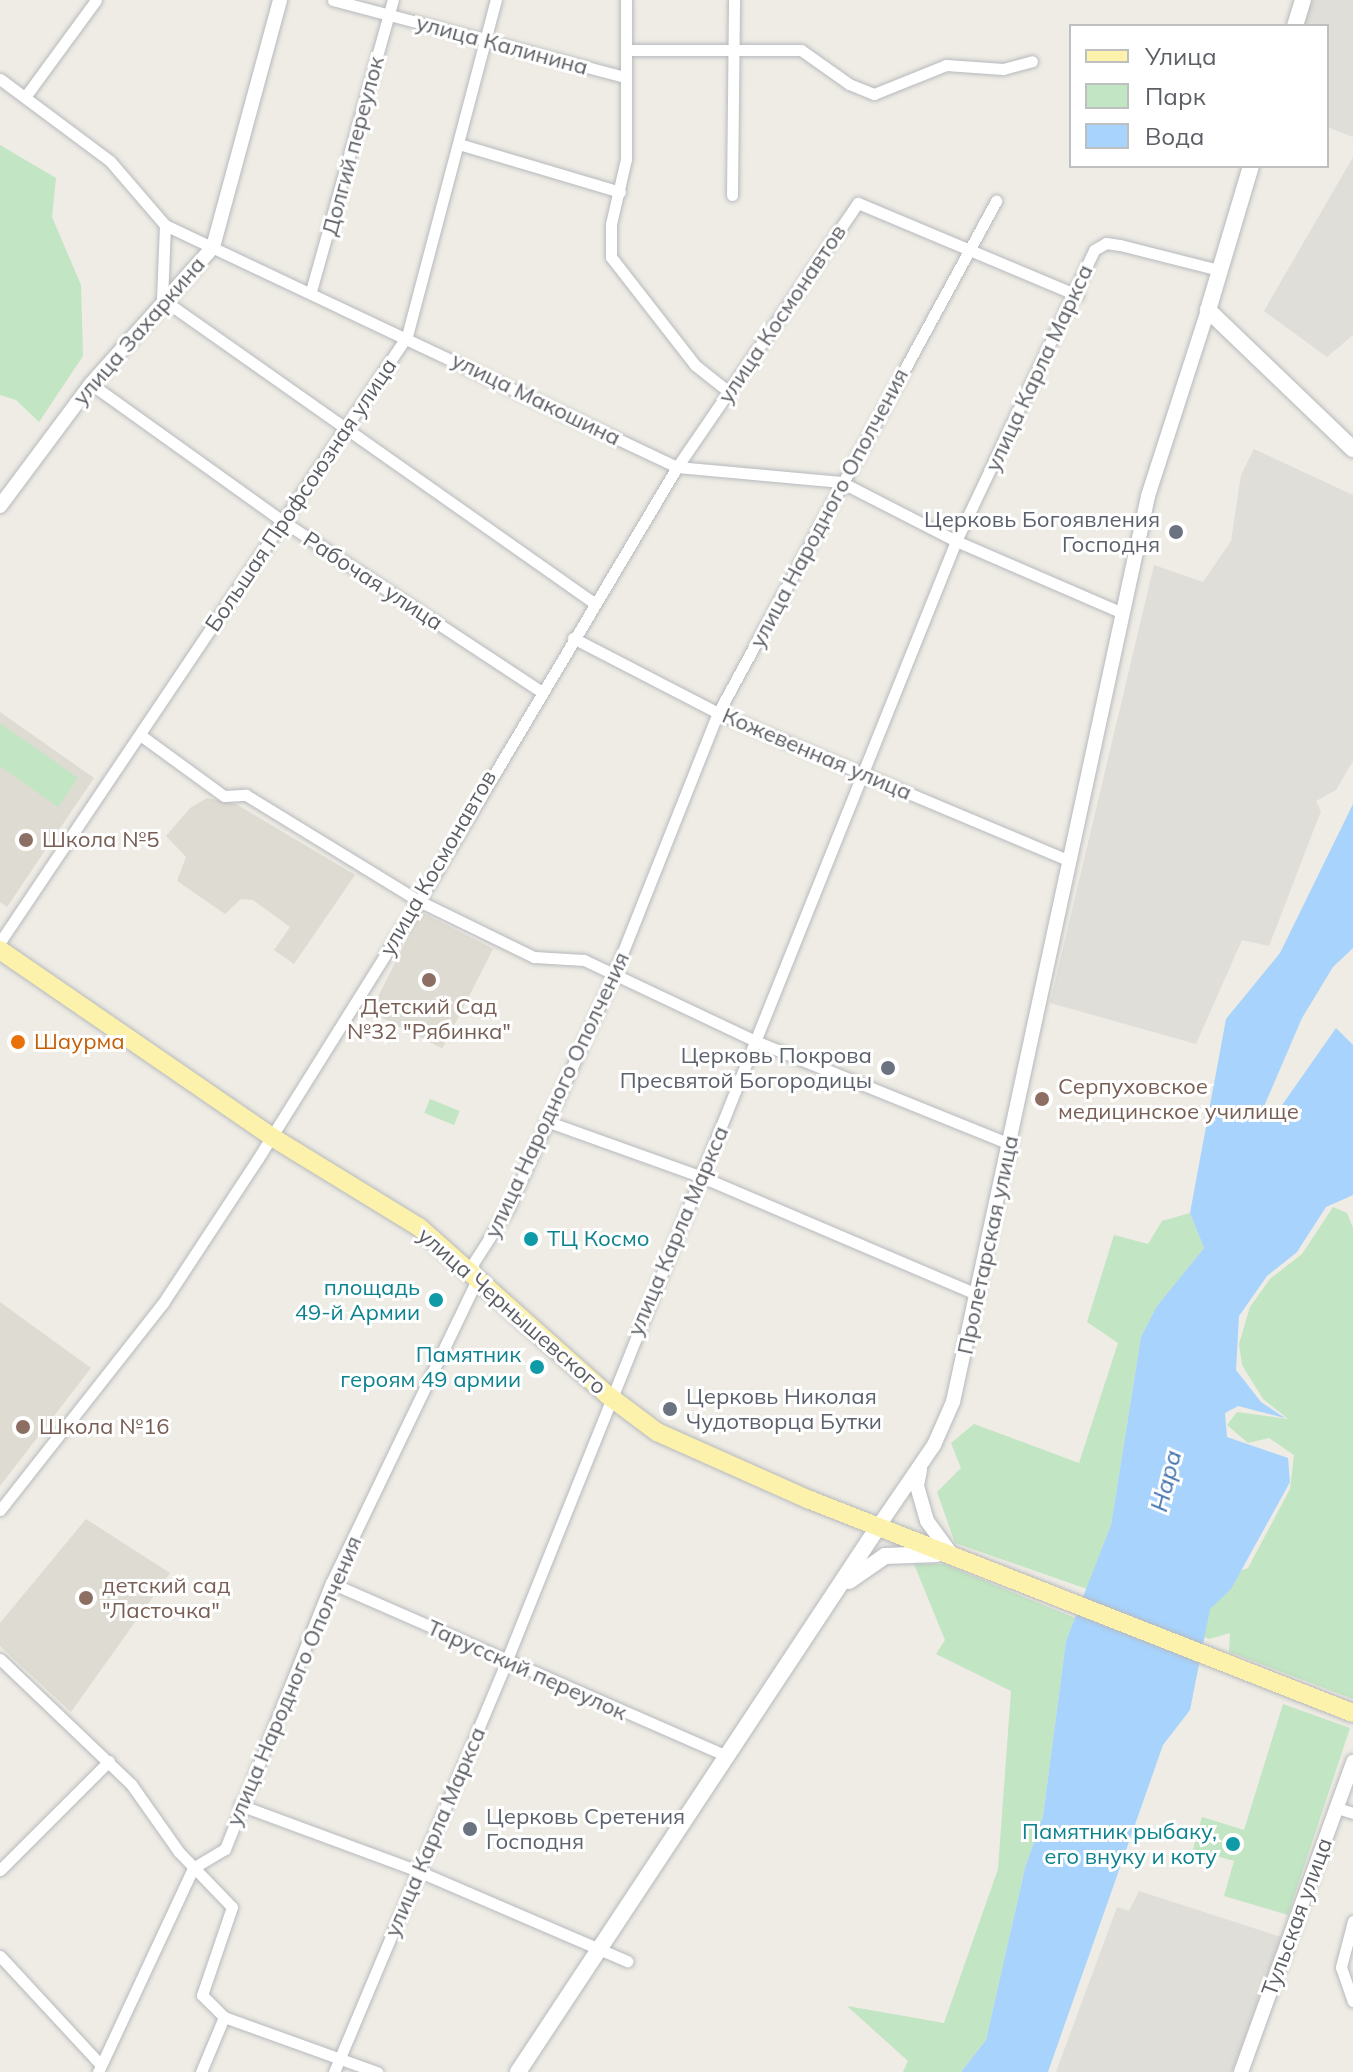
<!DOCTYPE html>
<meta charset="utf-8">
<style>
body{margin:0}
#map{position:relative;width:1353px;height:2072px;overflow:hidden;background:#eeece4;font-family:Mulish,sans-serif}
div>[style]{position:absolute}
.industrial>*{inset:0;background:#e0ded9}
.education>*{inset:0;background:#dedbd2;transform-origin:0 0}
.green>*{inset:0;background:#c2e5c3;transform-origin:0 0}
.water>*{inset:0;background:#a7d3fc}
.roads{filter:drop-shadow(0 0 2px #b7b9be) drop-shadow(0 0 2px #b7b9be)}
.minor>*{height:11px;margin:-5.5px;padding:0 5.5px;transform-origin:5.5px;border-radius:5.5px;background:#fff}
.tertiary>*{height:14px;margin:-7px;padding:0 7px;transform-origin:7px;border-radius:7px;background:#fff}
.secondary>*{height:16px;margin:-8px;padding:0 8px;transform-origin:8px;border-radius:8px;background:#fff}
.primary>*{height:18px;margin:-9px;padding:0 9px;transform-origin:9px;border-radius:9px;background:#fcf2ab}
.dots>*{width:22px;height:22px;translate:-50% -50%;box-sizing:border-box;border:4px solid #fff;border-radius:50%}
span{translate:-50% -50%;white-space:nowrap;text-align:center;line-height:1.15;-webkit-text-stroke:6px #fff;paint-order:stroke}
.street-label{font-size:22px;color:#5c5f64}
.worship-label{font-size:22px;color:#5b616d}
.right{translate:-100% -50%;text-align:right}
.left{translate:0 -50%;text-align:left}
.education-label{font-size:22px;color:#785e54}
.food-label{font-size:22px;color:#c56008}
.culture-label{font-size:22px;color:#0d838f}
.water-label{font-size:24px;color:#4373ae;font-style:italic}
.legend{position:absolute;left:1069px;top:24px;width:260px;height:144px;box-sizing:border-box;background:#fff;border:2px solid #bebfc1;margin:0;padding:10px 14px;list-style:none;font-size:24px;color:#5c5f64}
.legend li{display:flex;align-items:center;gap:16px;height:40px}
.legend b{width:40px;border:2px solid #bebfc1}
</style>
<div id="map">
<div class="industrial">
<i style="clip-path:polygon(1310px 0,1353px 0,1353px 137px,1327px 127px,1327px 26px,1302px 26px)"></i>
<i style="clip-path:polygon(1353px 157px,1353px 335px,1327px 357px,1264px 311px)"></i>
<i style="clip-path:polygon(1254px 449px,1353px 495px,1353px 761px,1336px 790px,1316px 801px,1321px 811px,1269px 946px,1242px 940px,1196px 1044px,1050px 1003px,1154px 565px,1203px 582px,1231px 541px,1241px 475px)"></i>
<i style="clip-path:polygon(1139px 1891px,1281px 1937px,1232px 2072px,1056px 2072px,1117px 1907px,1129px 1911px)"></i>
</div>
<div class="education">
<i style="clip-path:polygon(0 712px,94px 778px,7px 907px,0 902px)"></i>
<i style="clip-path:polygon(207px 798px,236px 804px,355px 875px,294px 964px,274px 950px,290px 927px,253px 900px,241px 899px,225px 914px,177px 881px,186px 857px,166px 836px,190px 808px)"></i>
<i style="left:421px;top:912px;width:81px;height:112px;rotate:27deg"></i>
<i style="clip-path:polygon(0 1302px,91px 1368px,0 1486px)"></i>
<i style="clip-path:polygon(86px 1519px,170px 1573px,71px 1712px,0 1646px,0 1623px)"></i>
</div>
<div class="green">
<i style="clip-path:polygon(0 145px,56px 178px,52px 217px,81px 285px,83px 356px,39px 422px,16px 400px,0 395px)"></i>
<i style="clip-path:polygon(0 723px,78px 778px,58px 807px,0 766px)"></i>
<i style="left:430px;top:1099px;width:32px;height:15px;rotate:22deg"></i>
<i style="clip-path:polygon(1333px 1207px,1347px 1213px,1353px 1228px,1353px 1699px,1229px 1652px,1230px 1633px,1209px 1639px,1184px 1628px,1220px 1578px,1248px 1568px,1290px 1489px,1294px 1455px,1269px 1438px,1248px 1443px,1227px 1425px,1237px 1412px,1288px 1419px,1263px 1399px,1242px 1365px,1239px 1344px,1250px 1307px,1270px 1279px,1302px 1254px)"></i>
<i style="clip-path:polygon(1190px 1213px,1204px 1248px,1157px 1306px,1141px 1337px,1111px 1525px,1087px 1589px,955px 1543px,937px 1492px,961px 1468px,951px 1443px,974px 1424px,1079px 1463px,1118px 1343px,1087px 1322px,1114px 1235px,1148px 1244px,1162px 1221px)"></i>
<i style="clip-path:polygon(914px 1564px,944px 1564px,1075px 1618px,1066px 1641px,1043px 1816px,1025px 1868px,986px 2040px,961px 2072px,903px 2072px,908px 2061px,847px 2006px,944px 2023px,998px 1869px,1011px 1691px,936px 1654px,945px 1640px)"></i>
<i style="clip-path:polygon(1283px 1704px,1350px 1728px,1288px 1915px,1224px 1896px,1234px 1861px,1193px 1849px,1202px 1817px,1244px 1830px)"></i>
</div>
<div class="water">
<i style="clip-path:polygon(1353px 804px,1353px 948px,1333px 967px,1302px 1018px,1262px 1111px,1280px 1108px,1336px 1028px,1353px 1045px,1353px 1195px,1326px 1207px,1297px 1252px,1267px 1276px,1239px 1316px,1236px 1370px,1261px 1402px,1285px 1418px,1238px 1406px,1225px 1413px,1227px 1437px,1288px 1458px,1290px 1482px,1231px 1589px,1210px 1609px,1190px 1710px,1163px 1745px,1048px 2072px,961px 2072px,986px 2040px,1025px 1868px,1043px 1816px,1066px 1641px,1111px 1525px,1141px 1337px,1157px 1306px,1204px 1248px,1190px 1213px,1226px 1019px,1280px 953px)"></i>
</div>
<div class="roads">
<div class="minor">
<i style="left:333px;top:0;width:302px;rotate:14.8deg"></i>
<i style="left:626px;top:0;width:159px;rotate:90deg"></i>
<i style="left:626px;top:159px;width:67px;rotate:103deg"></i>
<i style="left:611px;top:224px;width:33px;rotate:90deg"></i>
<i style="left:611px;top:257px;width:137px;rotate:52.1deg"></i>
<i style="left:695px;top:365px;width:43px;rotate:38.5deg"></i>
<i style="left:626px;top:50px;width:175px"></i>
<i style="left:801px;top:50px;width:59px;rotate:35.3deg"></i>
<i style="left:849px;top:84px;width:27px;rotate:22deg"></i>
<i style="left:874px;top:94px;width:78px;rotate:-21.9deg"></i>
<i style="left:946px;top:65px;width:57px;rotate:4deg"></i>
<i style="left:1003px;top:69px;width:30px;rotate:-15deg"></i>
<i style="left:0;top:79px;width:137px;rotate:36.7deg"></i>
<i style="left:110px;top:161px;width:84px;rotate:49.3deg"></i>
<i style="left:165px;top:225px;width:566px;rotate:25.3deg"></i>
<i style="left:677px;top:467px;width:165px;rotate:5.2deg"></i>
<i style="left:841px;top:482px;width:129px;rotate:27.2deg"></i>
<i style="left:956px;top:541px;width:181px;rotate:23.4deg"></i>
<i style="left:25px;top:97px;width:120px;rotate:-53.8deg"></i>
<i style="left:459px;top:144px;width:168px;rotate:16.6deg"></i>
<i style="left:732px;top:195px;width:195px;rotate:-89.4deg"></i>
<i style="left:165px;top:225px;width:74px;rotate:92.3deg"></i>
<i style="left:162px;top:299px;width:528px;rotate:35.13deg"></i>
<i style="left:311px;top:291px;width:302px;rotate:-74.3deg"></i>
<i style="left:91px;top:384px;width:234px;rotate:35.6deg"></i>
<i style="left:281px;top:520px;width:310px;rotate:33.4deg"></i>
<i style="left:573px;top:638px;width:163px;rotate:27.3deg"></i>
<i style="left:718px;top:713px;width:377px;rotate:22.8deg"></i>
<i style="left:143px;top:737px;width:100px;rotate:36.1deg"></i>
<i style="left:224px;top:796px;width:22px;rotate:-3deg"></i>
<i style="left:246px;top:795px;width:203px;rotate:31.5deg"></i>
<i style="left:419px;top:901px;width:128px;rotate:26deg"></i>
<i style="left:534px;top:957px;width:50px;rotate:3.4deg"></i>
<i style="left:584px;top:960px;width:189px;rotate:25.3deg"></i>
<i style="left:755px;top:1041px;width:275px;rotate:22deg"></i>
<i style="left:0;top:942px;width:730px;rotate:-56.11deg"></i>
<i style="left:407px;top:336px;width:348px;rotate:-75.2deg"></i>
<i style="left:546px;top:1121px;width:166px;rotate:19.7deg"></i>
<i style="left:702px;top:1177px;width:300px;rotate:23.1deg"></i>
<i style="left:0;top:1510px;width:263px;rotate:-51.8deg"></i>
<i style="left:163px;top:1303px;width:171px;rotate:-56.7deg"></i>
<i style="left:257px;top:1160px;width:305px;rotate:-58deg"></i>
<i style="left:419px;top:901px;width:505px;rotate:-59.27deg"></i>
<i style="left:677px;top:467px;width:320px;rotate:-55.6deg"></i>
<i style="left:858px;top:203px;width:238px;rotate:22.8deg"></i>
<i style="left:331px;top:1583px;width:429px;rotate:23.6deg"></i>
<i style="left:0;top:1659px;width:181px;rotate:43.7deg"></i>
<i style="left:131px;top:1784px;width:83px;rotate:54.8deg"></i>
<i style="left:179px;top:1852px;width:76px;rotate:46.1deg"></i>
<i style="left:232px;top:1907px;width:93px;rotate:108.8deg"></i>
<i style="left:202px;top:1995px;width:31px;rotate:45deg"></i>
<i style="left:224px;top:2017px;width:163px;rotate:19.8deg"></i>
<i style="left:240px;top:1805px;width:190px;rotate:20.3deg"></i>
<i style="left:418px;top:1871px;width:228px;rotate:23.3deg"></i>
<i style="left:1337px;top:1808px;width:17px;rotate:17deg"></i>
<i style="left:0;top:1870px;width:154px;rotate:-45deg"></i>
<i style="left:1353px;top:1921px;width:48px;rotate:104.6deg"></i>
<i style="left:1341px;top:1967px;width:36px;rotate:71deg"></i>
<i style="left:0;top:1956px;width:146px;rotate:47.2deg"></i>
<i style="left:98px;top:2072px;width:225px;rotate:-65deg"></i>
<i style="left:193px;top:1868px;width:37px;rotate:-31deg"></i>
<i style="left:225px;top:1849px;width:286px;rotate:-68.3deg"></i>
<i style="left:331px;top:1583px;width:339px;rotate:-64.3deg"></i>
<i style="left:478px;top:1277px;width:13px;rotate:-117deg"></i>
<i style="left:472px;top:1265px;width:67px;rotate:-57.3deg"></i>
<i style="left:508px;top:1209px;width:258px;rotate:-65.7deg"></i>
<i style="left:614px;top:974px;width:281px;rotate:-68.3deg"></i>
<i style="left:718px;top:713px;width:583px;rotate:-61.5deg"></i>
<i style="left:201px;top:2072px;width:60px;rotate:-67.3deg"></i>
<i style="left:334px;top:2072px;width:445px;rotate:-67.2deg"></i>
<i style="left:506px;top:1662px;width:1208px;rotate:-68.13deg"></i>
<i style="left:956px;top:541px;width:322px;rotate:-64.6deg"></i>
<i style="left:1094px;top:250px;width:14px;rotate:-30deg"></i>
<i style="left:1106px;top:243px;width:14px;rotate:8deg"></i>
<i style="left:1120px;top:245px;width:102px;rotate:14.2deg"></i>
</div>
<div class="tertiary">
<i style="left:0;top:506px;width:152px;rotate:-53.3deg"></i>
<i style="left:91px;top:384px;width:183px;rotate:-48.3deg"></i>
<i style="left:213px;top:247px;width:256px;rotate:-74.8deg"></i>
<i style="left:920px;top:1470px;width:16px;rotate:101deg"></i>
<i style="left:917px;top:1486px;width:36px;rotate:74deg"></i>
<i style="left:927px;top:1521px;width:42px;rotate:53.7deg"></i>
<i style="left:878px;top:1527px;width:99px;rotate:-55.7deg"></i>
<i style="left:934px;top:1445px;width:47px;rotate:-66.2deg"></i>
<i style="left:953px;top:1402px;width:927px;rotate:-77.85deg"></i>
<i style="left:1148px;top:496px;width:195px;rotate:-72.1deg"></i>
<i style="left:1241px;top:2072px;width:330px;rotate:-70.1deg"></i>
</div>
<div class="secondary">
<i style="left:1295px;top:26px;width:27px;rotate:-73deg"></i>
<i style="left:1251px;top:166px;width:150px;rotate:106.6deg"></i>
<i style="left:1208px;top:310px;width:201px;rotate:43.8deg"></i>
<i style="left:849px;top:1581px;width:44px;rotate:-34.8deg"></i>
<i style="left:885px;top:1556px;width:52px;rotate:-2.2deg"></i>
<i style="left:518px;top:2072px;width:653px;rotate:-56.55deg"></i>
</div>
<div class="primary">
<i style="left:0;top:950px;width:330px;rotate:34.5deg"></i>
<i style="left:272px;top:1137px;width:172px;rotate:31.5deg"></i>
<i style="left:419px;top:1227px;width:254px;rotate:41.7deg"></i>
<i style="left:609px;top:1396px;width:60px;rotate:36.9deg"></i>
<i style="left:657px;top:1432px;width:167px;rotate:24deg"></i>
<i style="left:810px;top:1500px;width:583px;rotate:21.42deg"></i>
</div>
</div>
<div class="dots">
<i style="left:1176px;top:532px;background:#6b7280"></i>
<i style="left:26px;top:840px;background:#8d6e63"></i>
<i style="left:429px;top:980px;background:#8d6e63"></i>
<i style="left:18px;top:1042px;background:#e8710a"></i>
<i style="left:888px;top:1068px;background:#6b7280"></i>
<i style="left:1042px;top:1099px;background:#8d6e63"></i>
<i style="left:531px;top:1239px;background:#0f9aa8"></i>
<i style="left:436px;top:1300px;background:#0f9aa8"></i>
<i style="left:537px;top:1367px;background:#0f9aa8"></i>
<i style="left:670px;top:1409px;background:#6b7280"></i>
<i style="left:23px;top:1427px;background:#8d6e63"></i>
<i style="left:86px;top:1598px;background:#8d6e63"></i>
<i style="left:470px;top:1829px;background:#6b7280"></i>
<i style="left:1233px;top:1844px;background:#0f9aa8"></i>
</div>
<div class="street-label">
<span style="left:502px;top:45px;rotate:15deg">улица Калинина</span>
<span style="left:353px;top:146px;rotate:-75deg">Долгий переулок</span>
<span style="left:782px;top:314px;rotate:-56deg">улица Космонавтов</span>
<span style="left:139px;top:331px;rotate:-49deg">улица Захаркина</span>
<span style="left:1039px;top:368px;rotate:-65deg">улица Карла Маркса</span>
<span style="left:536px;top:399px;rotate:26deg">улица Макошина</span>
<span style="left:301px;top:495px;rotate:-56deg">Большая Профсоюзная улица</span>
<span style="left:829px;top:508px;rotate:-62deg">улица Народного Ополчения</span>
<span style="left:373px;top:581px;rotate:33deg">Рабочая улица</span>
<span style="left:817px;top:754px;rotate:23deg">Кожевенная улица</span>
<span style="left:438px;top:863px;rotate:-60deg">улица Космонавтов</span>
<span style="left:557px;top:1095px;rotate:-65deg">улица Народного Ополчения</span>
<span style="left:678px;top:1231px;rotate:-67deg">улица Карла Маркса</span>
<span style="left:988px;top:1245px;rotate:-78deg">Пролетарская улица</span>
<span style="left:512px;top:1311px;rotate:41deg">улица Чернышевского</span>
<span style="left:527px;top:1670px;rotate:24deg">Тарусский переулок</span>
<span style="left:294px;top:1681px;rotate:-67deg">улица Народного Ополчения</span>
<span style="left:435px;top:1832px;rotate:-67deg">улица Карла Маркса</span>
<span style="left:1297px;top:1917px;rotate:-70deg">Тульская улица</span>
</div>
<div class="worship-label">
<span class="right" style="left:1160px;top:532px">Церковь Богоявления<br>Господня</span>
<span class="right" style="left:872px;top:1068px">Церковь Покрова<br>Пресвятой Богородицы</span>
<span class="left" style="left:686px;top:1409px">Церковь Николая<br>Чудотворца Бутки</span>
<span class="left" style="left:486px;top:1829px">Церковь Сретения<br>Господня</span>
</div>
<div class="education-label">
<span class="left" style="left:42px;top:840px">Школа №5</span>
<span style="left:429px;top:1019px">Детский Сад<br>№32 "Рябинка"</span>
<span class="left" style="left:1058px;top:1099px">Серпуховское<br>медицинское училище</span>
<span class="left" style="left:39px;top:1427px">Школа №16</span>
<span class="left" style="left:102px;top:1598px">детский сад<br>"Ласточка"</span>
</div>
<div class="food-label">
<span class="left" style="left:34px;top:1042px">Шаурма</span>
</div>
<div class="culture-label">
<span class="left" style="left:547px;top:1239px">ТЦ Космо</span>
<span class="right" style="left:420px;top:1300px">площадь<br>49-й Армии</span>
<span class="right" style="left:521px;top:1367px">Памятник<br>героям 49 армии</span>
<span class="right" style="left:1217px;top:1844px">Памятник рыбаку,<br>его внуку и коту</span>
</div>
<div class="water-label">
<span style="left:1166px;top:1481px;rotate:-76deg">Нара</span>
</div>
<ul class="legend">
<li><b style="height:10px;background:#fcf2ab"></b>Улица</li>
<li><b style="height:22px;background:#c2e5c3"></b>Парк</li>
<li><b style="height:22px;background:#a7d3fc"></b>Вода</li>
</ul>
</div>
